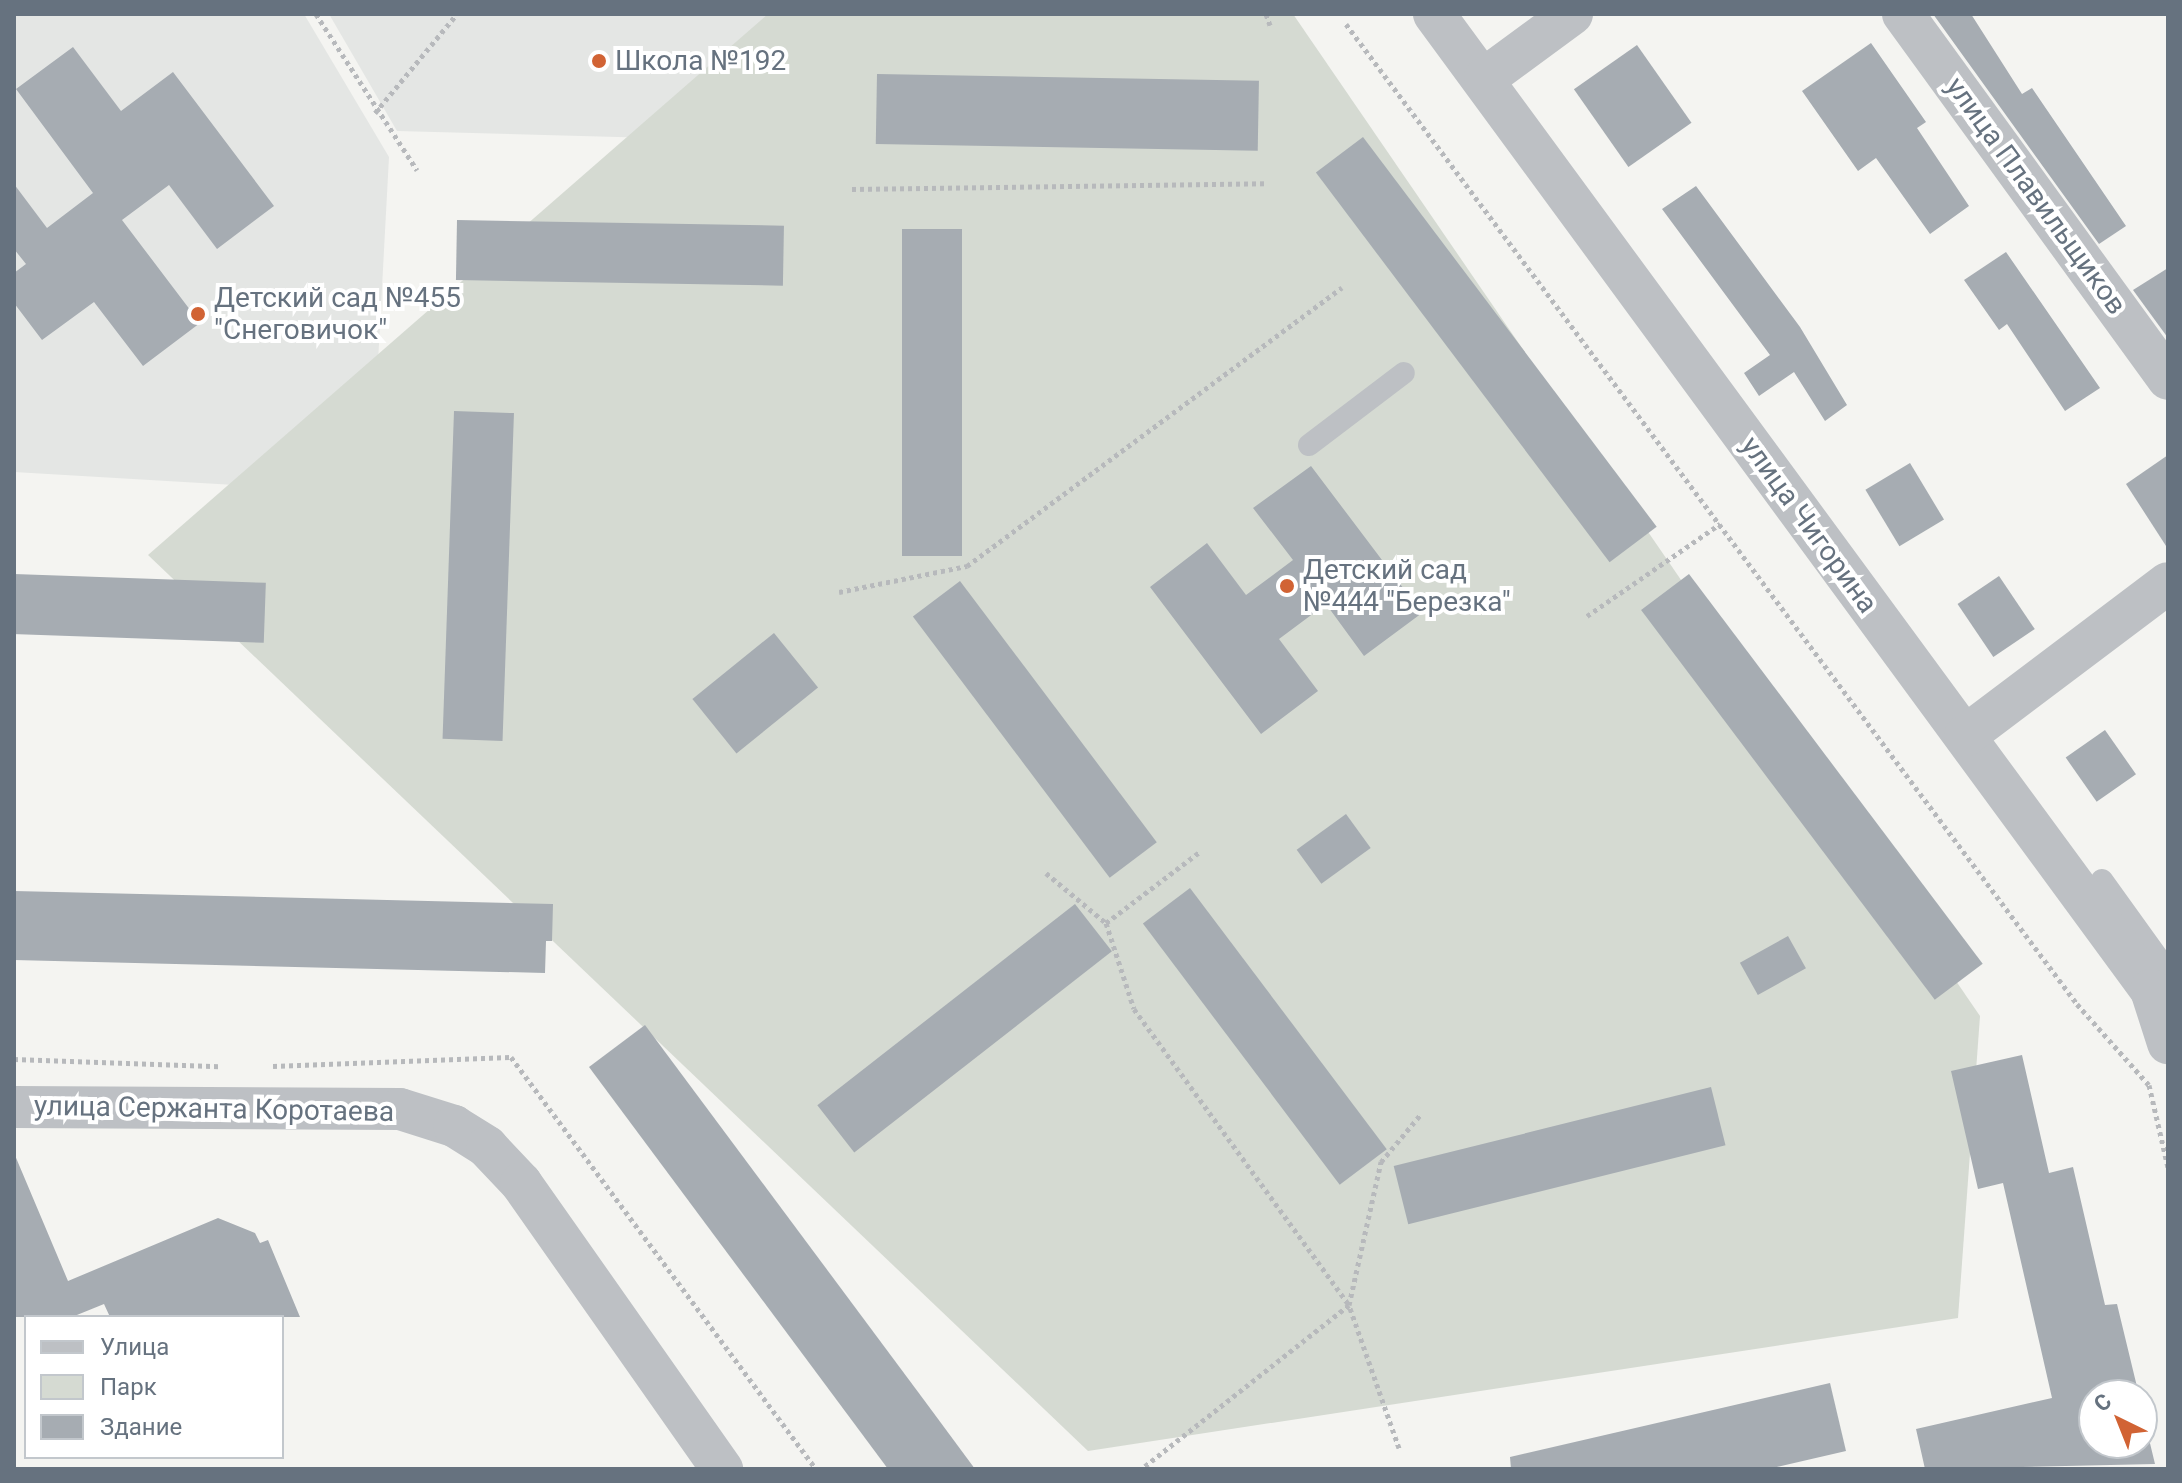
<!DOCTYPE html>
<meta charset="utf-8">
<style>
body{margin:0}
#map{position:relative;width:2182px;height:1483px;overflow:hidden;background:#f4f4f1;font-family:Roboto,sans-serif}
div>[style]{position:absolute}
.built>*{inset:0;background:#e4e6e4}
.green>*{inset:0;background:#d5dad2}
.building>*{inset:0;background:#a6acb2;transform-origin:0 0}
.path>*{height:5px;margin-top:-2.5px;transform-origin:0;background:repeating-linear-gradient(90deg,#b7b9bc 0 4px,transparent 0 8px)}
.service>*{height:22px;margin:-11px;padding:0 11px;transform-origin:11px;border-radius:11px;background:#bdc0c4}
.minor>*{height:42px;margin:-21px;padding:0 21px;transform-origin:21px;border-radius:21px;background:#bdc0c4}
.dots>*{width:22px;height:22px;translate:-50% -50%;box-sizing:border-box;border:4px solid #fff;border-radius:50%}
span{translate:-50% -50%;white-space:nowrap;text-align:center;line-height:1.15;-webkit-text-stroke:8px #fff;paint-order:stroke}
.poi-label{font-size:28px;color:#66727f}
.left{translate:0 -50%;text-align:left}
.street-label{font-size:28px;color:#66727f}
.frame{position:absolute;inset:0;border:16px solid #66727f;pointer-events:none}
.legend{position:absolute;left:24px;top:1315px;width:260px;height:144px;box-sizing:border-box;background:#fff;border:2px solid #c2c7cc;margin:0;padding:10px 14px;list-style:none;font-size:24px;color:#66727f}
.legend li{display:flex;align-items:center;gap:16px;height:40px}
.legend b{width:40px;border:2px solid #c2c7cc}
.north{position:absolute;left:2078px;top:1379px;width:80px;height:80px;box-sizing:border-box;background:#fff;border:2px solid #c2c7cc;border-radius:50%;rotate:317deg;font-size:22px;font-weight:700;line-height:32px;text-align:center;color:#66727f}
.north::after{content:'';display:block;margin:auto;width:28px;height:36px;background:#d16334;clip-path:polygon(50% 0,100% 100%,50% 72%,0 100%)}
</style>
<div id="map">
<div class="built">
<i style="clip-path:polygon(14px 14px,304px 14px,389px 157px,371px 493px,14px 472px)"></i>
<i style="clip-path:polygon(329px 14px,843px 14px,839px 143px,397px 131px)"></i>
</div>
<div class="green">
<i style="clip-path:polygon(768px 14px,1293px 14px,1980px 1016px,1958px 1318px,1088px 1451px,148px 555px)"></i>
</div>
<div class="building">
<i style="clip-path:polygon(1933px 14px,1971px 14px,2022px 94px,2032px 88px,2126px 226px,2099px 244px)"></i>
<i style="clip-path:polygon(1871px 43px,1926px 122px,1917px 128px,1969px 206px,1930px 234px,1876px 158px,1858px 171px,1802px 91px)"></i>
<i style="left:1637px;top:45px;width:95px;height:77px;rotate:55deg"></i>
<i style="clip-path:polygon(73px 47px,121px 111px,173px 72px,274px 206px,217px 249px,169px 185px,122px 220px,200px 323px,143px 366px,94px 302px,42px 340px,14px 303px,14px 273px,26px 264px,14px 249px,14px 184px,47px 228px,93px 193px,16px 89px)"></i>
<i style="left:877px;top:74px;width:382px;height:70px;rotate:1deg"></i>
<i style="left:1363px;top:137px;width:488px;height:59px;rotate:53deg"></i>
<i style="clip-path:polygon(1696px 186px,1800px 327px,1847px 405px,1825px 421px,1794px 372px,1759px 396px,1744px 373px,1770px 355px,1662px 209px)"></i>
<i style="left:457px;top:220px;width:327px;height:60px;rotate:1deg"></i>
<i style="left:902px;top:229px;width:60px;height:327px"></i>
<i style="clip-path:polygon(2006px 252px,2100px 388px,2065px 411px,2007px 324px,1999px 330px,1964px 280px)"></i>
<i style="clip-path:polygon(2168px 268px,2168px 338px,2133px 290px)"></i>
<i style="left:454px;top:411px;width:60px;height:328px;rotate:2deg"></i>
<i style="clip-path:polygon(2168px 455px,2168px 549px,2126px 484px)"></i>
<i style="left:1910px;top:463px;width:66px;height:52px;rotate:59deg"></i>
<i style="clip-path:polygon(1311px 466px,1422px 613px,1364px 656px,1326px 604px,1279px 639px,1318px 691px,1261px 734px,1150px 587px,1207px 543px,1246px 595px,1293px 560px,1253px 508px)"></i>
<i style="left:14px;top:574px;width:252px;height:60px;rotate:2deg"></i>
<i style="left:1689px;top:574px;width:488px;height:60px;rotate:53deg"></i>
<i style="left:1999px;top:576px;width:64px;height:50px;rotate:56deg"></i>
<i style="left:960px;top:581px;width:327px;height:59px;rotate:53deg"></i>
<i style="left:774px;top:633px;width:70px;height:105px;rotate:51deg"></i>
<i style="left:2105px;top:730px;width:54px;height:48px;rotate:55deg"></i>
<i style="left:1346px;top:814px;width:42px;height:61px;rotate:54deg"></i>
<i style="left:1190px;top:888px;width:327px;height:59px;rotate:53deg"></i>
<i style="clip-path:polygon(14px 891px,553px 904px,552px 941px,546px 941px,545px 973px,14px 960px)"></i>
<i style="left:1075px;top:904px;width:60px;height:327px;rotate:52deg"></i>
<i style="left:1788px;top:936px;width:37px;height:55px;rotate:61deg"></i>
<i style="clip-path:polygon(645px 1025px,924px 1400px,975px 1469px,888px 1469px,589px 1067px)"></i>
<i style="clip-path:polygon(2022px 1055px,2049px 1173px,2073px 1167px,2105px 1305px,2117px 1304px,2139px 1395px,2094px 1395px,2094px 1443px,2142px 1443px,2142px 1410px,2155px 1464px,1925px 1469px,1916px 1429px,2052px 1398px,2003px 1183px,1978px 1189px,1951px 1071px)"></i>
<i style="left:1711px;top:1087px;width:60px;height:327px;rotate:76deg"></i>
<i style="clip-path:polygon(14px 1153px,68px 1281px,218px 1218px,255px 1233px,260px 1243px,268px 1240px,300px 1317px,110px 1317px,104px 1304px,72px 1317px,14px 1317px)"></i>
<i style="clip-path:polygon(1830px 1383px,1846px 1451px,1768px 1469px,1511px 1469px,1510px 1457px)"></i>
</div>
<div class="path">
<i style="left:316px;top:14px;width:186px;rotate:57.1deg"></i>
<i style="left:1266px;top:14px;width:12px;rotate:70deg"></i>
<i style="left:1346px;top:24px;width:1223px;rotate:53.28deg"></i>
<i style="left:2077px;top:1004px;width:108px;rotate:48.4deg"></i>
<i style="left:2149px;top:1085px;width:84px;rotate:77deg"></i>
<i style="left:375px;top:113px;width:129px;rotate:-50.4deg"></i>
<i style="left:852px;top:189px;width:415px;rotate:-0.8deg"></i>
<i style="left:839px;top:592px;width:131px;rotate:-11.5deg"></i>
<i style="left:967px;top:566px;width:467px;rotate:-36.6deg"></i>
<i style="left:1587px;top:616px;width:162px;rotate:-34.7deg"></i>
<i style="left:1046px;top:873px;width:78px;rotate:39.8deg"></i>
<i style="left:1106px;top:923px;width:119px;rotate:-37.2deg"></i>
<i style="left:1106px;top:923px;width:90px;rotate:72deg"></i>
<i style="left:1134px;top:1009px;width:366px;rotate:54deg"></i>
<i style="left:1349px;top:1305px;width:265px;rotate:141.7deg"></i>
<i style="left:14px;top:1059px;width:205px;rotate:2deg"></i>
<i style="left:273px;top:1066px;width:238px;rotate:-2.2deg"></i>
<i style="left:511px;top:1057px;width:513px;rotate:53.49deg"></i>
<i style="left:1399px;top:1448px;width:151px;rotate:-109.3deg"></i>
<i style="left:1349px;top:1305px;width:147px;rotate:-77.4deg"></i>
<i style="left:1381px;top:1162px;width:62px;rotate:-50.2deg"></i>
</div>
<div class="service">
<i style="left:1309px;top:445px;width:119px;rotate:-37.2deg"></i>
<i style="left:2102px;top:880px;width:113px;rotate:54.3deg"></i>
</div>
<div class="minor">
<i style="left:1434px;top:14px;width:1211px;rotate:53.7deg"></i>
<i style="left:2151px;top:990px;width:56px;rotate:72.2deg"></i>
<i style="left:1903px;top:14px;width:451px;rotate:54deg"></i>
<i style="left:1485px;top:78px;width:108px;rotate:-36.3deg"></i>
<i style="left:1965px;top:736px;width:254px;rotate:-37deg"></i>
<i style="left:14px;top:1107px;width:386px;rotate:0.3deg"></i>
<i style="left:400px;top:1109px;width:57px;rotate:17.5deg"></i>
<i style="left:454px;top:1126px;width:39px;rotate:32deg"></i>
<i style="left:487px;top:1147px;width:50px;rotate:46.6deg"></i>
<i style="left:521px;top:1183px;width:350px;rotate:54.9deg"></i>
</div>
<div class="dots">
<i style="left:599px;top:61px;background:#d16334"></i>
<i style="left:198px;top:314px;background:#d16334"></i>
<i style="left:1287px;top:586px;background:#d16334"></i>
</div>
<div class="poi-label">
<span class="left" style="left:615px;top:61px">Школа №192</span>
<span class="left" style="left:214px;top:314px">Детский сад №455<br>"Снеговичок"</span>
<span class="left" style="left:1303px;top:586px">Детский сад<br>№444 "Березка"</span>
</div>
<div class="street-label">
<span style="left:2036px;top:196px;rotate:54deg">улица Плавильщиков</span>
<span style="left:1809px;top:525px;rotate:54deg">улица Чигорина</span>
<span style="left:214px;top:1109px;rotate:1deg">улица Сержанта Коротаева</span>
</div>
<div class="frame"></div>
<ul class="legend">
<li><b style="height:10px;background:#bdc0c4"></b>Улица</li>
<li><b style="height:22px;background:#d5dad2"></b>Парк</li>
<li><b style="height:22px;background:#a6acb2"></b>Здание</li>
</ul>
<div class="north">С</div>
</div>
